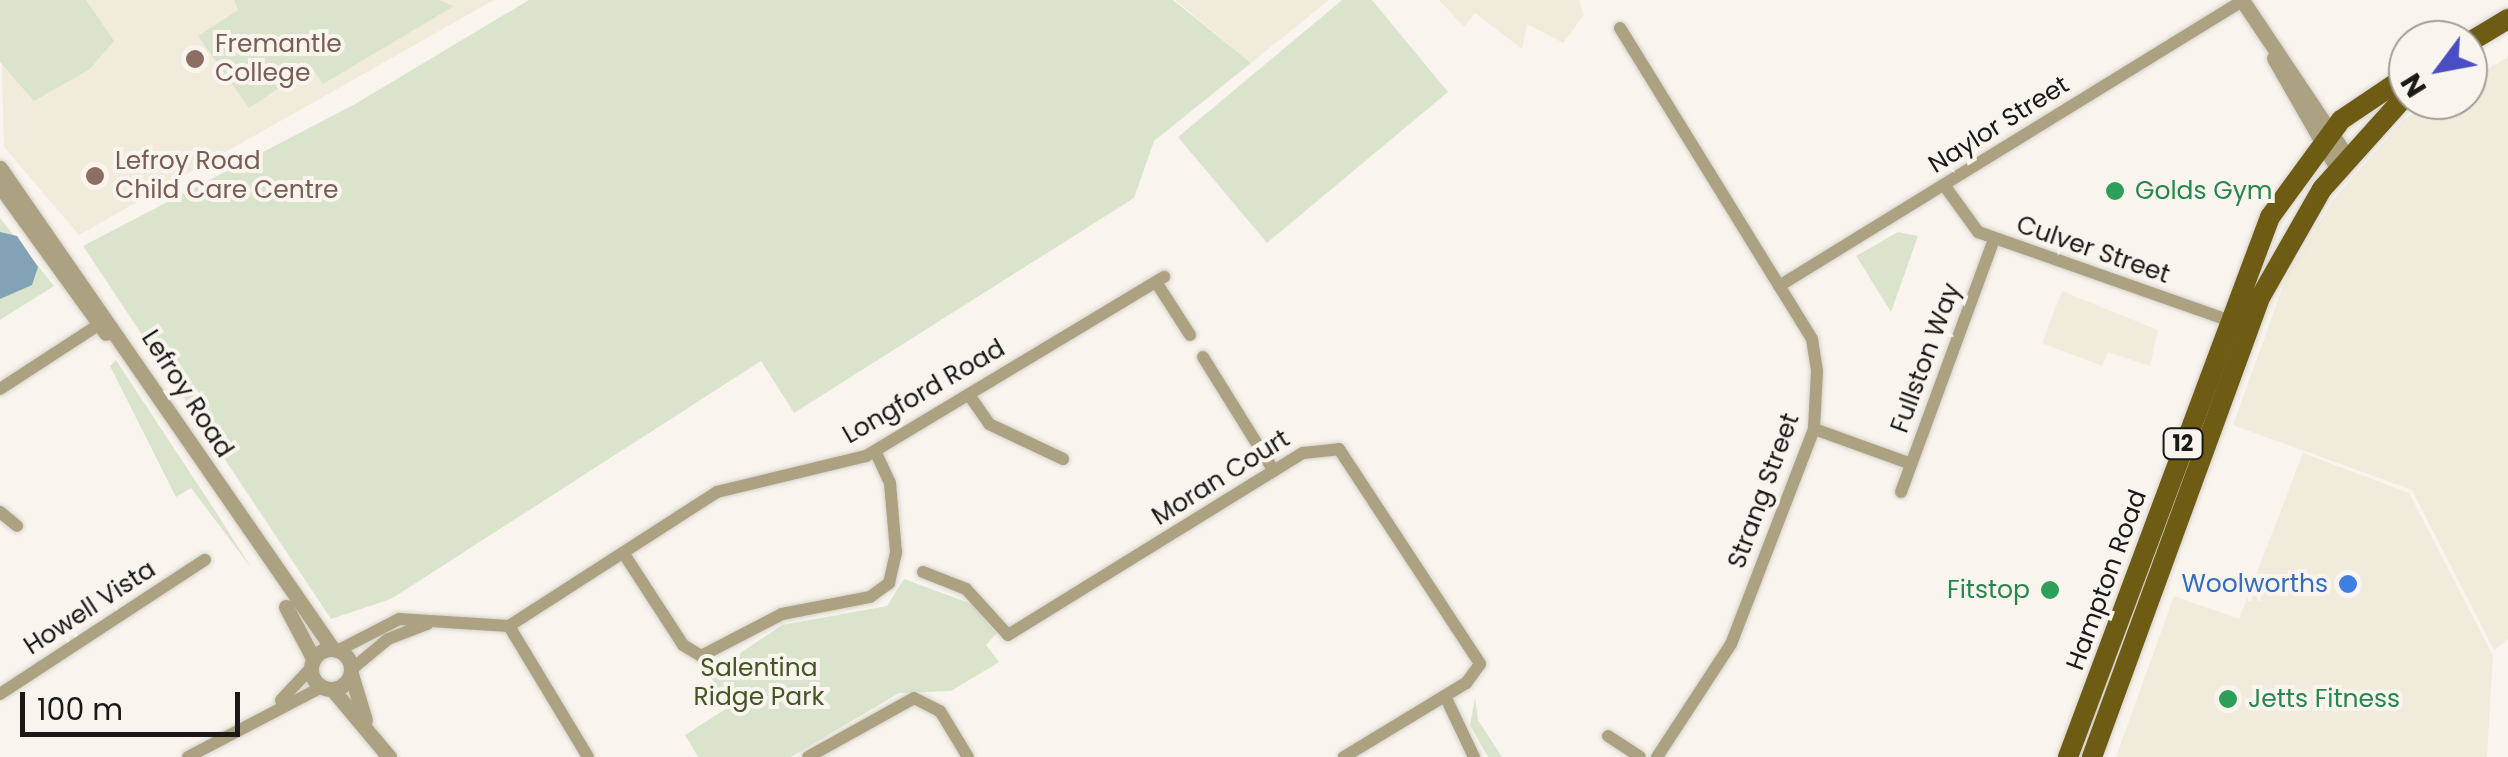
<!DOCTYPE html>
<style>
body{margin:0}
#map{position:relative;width:2508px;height:757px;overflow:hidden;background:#f9f5ee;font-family:Poppins,sans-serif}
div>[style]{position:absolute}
.built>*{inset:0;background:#f1ebdc}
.green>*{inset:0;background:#dae4cd}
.water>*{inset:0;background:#82a2b5}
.roads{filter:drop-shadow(0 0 2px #d5d2cc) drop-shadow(0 0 2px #d5d2cc)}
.minor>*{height:12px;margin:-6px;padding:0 6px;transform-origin:6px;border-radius:6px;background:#aca281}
.tertiary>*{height:15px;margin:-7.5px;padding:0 7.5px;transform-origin:7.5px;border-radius:7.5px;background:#aca281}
.tertiary>.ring{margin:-7.5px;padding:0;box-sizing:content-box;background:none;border:15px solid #aca281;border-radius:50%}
.primary>*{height:20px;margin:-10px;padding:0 10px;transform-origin:10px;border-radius:10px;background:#6f5c14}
.dots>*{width:28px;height:28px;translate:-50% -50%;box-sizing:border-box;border:5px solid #f9f5ee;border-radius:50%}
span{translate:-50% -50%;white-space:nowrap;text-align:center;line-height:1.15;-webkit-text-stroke:8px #f9f5ee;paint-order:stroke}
.shield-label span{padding:2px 8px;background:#f9f5ee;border:2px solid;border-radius:8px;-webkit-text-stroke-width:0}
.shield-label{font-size:22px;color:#1a1917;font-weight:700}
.education-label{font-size:25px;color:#785e54}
.left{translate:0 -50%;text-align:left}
.street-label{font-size:25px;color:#1a1917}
.leisure-label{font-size:25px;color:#27864d}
.right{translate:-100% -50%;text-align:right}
.shop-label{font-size:25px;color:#366cbe}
.park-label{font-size:25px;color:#445626}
.north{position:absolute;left:2388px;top:20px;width:100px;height:100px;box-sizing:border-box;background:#f9f5ee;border:2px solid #a09d98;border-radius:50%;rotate:238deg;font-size:28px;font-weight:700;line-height:40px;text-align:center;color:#1a1917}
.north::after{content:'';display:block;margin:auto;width:35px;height:45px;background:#4b4dc3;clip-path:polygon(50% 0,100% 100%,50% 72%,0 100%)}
.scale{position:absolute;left:20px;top:692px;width:220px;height:45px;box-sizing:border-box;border:5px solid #1a1917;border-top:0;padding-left:12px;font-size:30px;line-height:35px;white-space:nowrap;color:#1a1917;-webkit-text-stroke:8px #f9f5ee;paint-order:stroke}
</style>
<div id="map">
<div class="built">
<i style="clip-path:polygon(0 0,494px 0,79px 235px,4px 147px)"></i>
<i style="clip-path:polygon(1175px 0,1329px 0,1251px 63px)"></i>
<i style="clip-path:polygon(1439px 0,1579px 0,1584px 15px,1563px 43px,1527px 24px,1522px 49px,1475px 13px,1464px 27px)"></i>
<i style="clip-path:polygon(2508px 57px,2508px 639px,2494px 650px,2412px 490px,2233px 425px,2286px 278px,2333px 200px,2403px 120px,2436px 100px,2468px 100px,2468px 81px)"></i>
<i style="clip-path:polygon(2062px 291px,2158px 330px,2150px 366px,2108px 352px,2102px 366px,2042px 343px)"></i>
<i style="clip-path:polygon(2303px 453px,2409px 493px,2493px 656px,2487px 757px,2116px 757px,2174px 596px,2239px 619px)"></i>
</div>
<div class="green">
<i style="clip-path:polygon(0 0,86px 0,114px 41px,90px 69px,34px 101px,0 62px)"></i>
<i style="clip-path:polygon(234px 0,438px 0,454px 6px,323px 84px,311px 67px,249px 108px,198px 36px,238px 10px)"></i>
<i style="clip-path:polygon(529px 0,1173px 0,1251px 63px,1154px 141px,1134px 198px,794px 413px,761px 361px,391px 599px,331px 619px,83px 246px,355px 104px)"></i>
<i style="clip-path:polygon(1342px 0,1372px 0,1448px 92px,1267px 243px,1178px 137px)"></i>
<i style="clip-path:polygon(0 218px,54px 286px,0 320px)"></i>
<i style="clip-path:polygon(1898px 232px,1918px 236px,1891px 312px,1856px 256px)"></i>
<i style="clip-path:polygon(116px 360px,214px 509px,252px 569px,191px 488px,176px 497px,110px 366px)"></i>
<i style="clip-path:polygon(904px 579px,972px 604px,997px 633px,986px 645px,999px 662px,951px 691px,899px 693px,791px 757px,698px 757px,685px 735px,729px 707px,709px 674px,782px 625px,887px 606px)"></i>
<i style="clip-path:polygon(1475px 698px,1478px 720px,1502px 757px,1488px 757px,1470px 725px)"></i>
</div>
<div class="water">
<i style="clip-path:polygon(0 232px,17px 236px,38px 267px,32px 285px,0 299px)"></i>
</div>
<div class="roads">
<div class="minor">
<i style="left:1620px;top:28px;width:365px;rotate:58.3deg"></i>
<i style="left:1812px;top:339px;width:32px;rotate:81deg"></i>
<i style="left:1817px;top:371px;width:58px;rotate:93deg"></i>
<i style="left:1814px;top:429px;width:230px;rotate:111.1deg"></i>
<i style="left:1731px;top:644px;width:135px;rotate:123.2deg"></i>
<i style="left:1944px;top:185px;width:58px;rotate:54.1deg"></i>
<i style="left:1978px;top:232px;width:275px;rotate:19.4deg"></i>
<i style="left:1156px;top:282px;width:63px;rotate:57.3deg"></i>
<i style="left:1779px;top:286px;width:544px;rotate:-31.61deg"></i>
<i style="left:1203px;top:357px;width:134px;rotate:58.1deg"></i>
<i style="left:0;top:389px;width:126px;rotate:-33.1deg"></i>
<i style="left:969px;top:395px;width:35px;rotate:55deg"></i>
<i style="left:989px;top:424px;width:82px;rotate:25.3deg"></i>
<i style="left:1814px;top:429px;width:103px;rotate:19.8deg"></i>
<i style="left:1901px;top:492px;width:270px;rotate:-69.8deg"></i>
<i style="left:0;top:512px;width:22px;rotate:39deg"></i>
<i style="left:624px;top:554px;width:108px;rotate:57deg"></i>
<i style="left:683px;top:645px;width:21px;rotate:31deg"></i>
<i style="left:701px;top:656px;width:91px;rotate:-27.4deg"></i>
<i style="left:782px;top:614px;width:90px;rotate:-10.9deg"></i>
<i style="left:870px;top:597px;width:24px;rotate:-36deg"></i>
<i style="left:889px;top:583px;width:32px;rotate:-77deg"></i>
<i style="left:896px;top:552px;width:69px;rotate:-95deg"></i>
<i style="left:890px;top:483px;width:35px;rotate:-115deg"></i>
<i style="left:923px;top:572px;width:46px;rotate:21.6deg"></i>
<i style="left:966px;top:589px;width:62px;rotate:47.6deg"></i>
<i style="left:1008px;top:635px;width:347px;rotate:-31.7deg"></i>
<i style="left:1303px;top:453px;width:36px;rotate:-6deg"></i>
<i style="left:1339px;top:449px;width:257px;rotate:56.7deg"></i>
<i style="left:1480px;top:664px;width:24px;rotate:126deg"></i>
<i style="left:1466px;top:683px;width:143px;rotate:148.8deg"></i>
<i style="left:509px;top:626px;width:153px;rotate:58.9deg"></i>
<i style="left:339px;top:650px;width:68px;rotate:-27.3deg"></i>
<i style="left:399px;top:619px;width:110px;rotate:3.6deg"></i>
<i style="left:509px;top:626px;width:247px;rotate:-32.8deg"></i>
<i style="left:717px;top:492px;width:153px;rotate:-13.6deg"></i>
<i style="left:866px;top:456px;width:348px;rotate:-31deg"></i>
<i style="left:352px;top:669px;width:47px;rotate:-39.8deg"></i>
<i style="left:388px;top:639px;width:42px;rotate:-21deg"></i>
<i style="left:0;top:694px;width:245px;rotate:-33.2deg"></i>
<i style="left:1445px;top:696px;width:68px;rotate:64.6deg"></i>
<i style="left:281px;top:700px;width:44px;rotate:-46.8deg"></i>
<i style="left:1608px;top:736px;width:38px;rotate:33deg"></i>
<i style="left:188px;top:757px;width:151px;rotate:-27.6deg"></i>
<i style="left:808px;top:757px;width:121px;rotate:-29.1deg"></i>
<i style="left:914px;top:698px;width:29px;rotate:27deg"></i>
<i style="left:940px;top:711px;width:54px;rotate:58.7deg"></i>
</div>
<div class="tertiary">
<i style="left:2242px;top:0;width:189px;rotate:56.2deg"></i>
<i style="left:2274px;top:58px;width:127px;rotate:60.2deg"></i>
<i style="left:0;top:168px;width:584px;rotate:55.33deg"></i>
<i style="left:0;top:186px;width:181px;rotate:54.2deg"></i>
<i style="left:286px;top:607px;width:58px;rotate:62.1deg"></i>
<i class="ring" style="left:311px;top:649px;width:25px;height:25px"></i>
<i style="left:351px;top:674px;width:48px;rotate:73.1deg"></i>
<i style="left:332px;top:689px;width:89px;rotate:50deg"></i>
</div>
<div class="primary">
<i style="left:2468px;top:43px;width:47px;rotate:-31deg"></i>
<i style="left:2068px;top:757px;width:577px;rotate:-69.49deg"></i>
<i style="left:2270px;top:217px;width:120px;rotate:-53.8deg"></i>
<i style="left:2341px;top:120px;width:81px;rotate:-33.9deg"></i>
<i style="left:2092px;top:757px;width:491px;rotate:-69.9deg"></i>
<i style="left:2261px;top:296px;width:123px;rotate:-60.3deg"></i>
<i style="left:2322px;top:189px;width:129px;rotate:-48.1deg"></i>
</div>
</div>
<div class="dots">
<i style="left:195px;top:59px;background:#8d6e63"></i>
<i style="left:95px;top:176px;background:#8d6e63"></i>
<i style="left:2115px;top:191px;background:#2e9e5b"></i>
<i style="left:2348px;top:584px;background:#3f7fe0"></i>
<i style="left:2050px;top:590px;background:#2e9e5b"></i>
<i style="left:2228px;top:699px;background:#2e9e5b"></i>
</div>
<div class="shield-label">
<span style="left:2183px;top:444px">12</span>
</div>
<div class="education-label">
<span class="left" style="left:215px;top:59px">Fremantle<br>College</span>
<span class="left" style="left:115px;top:176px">Lefroy Road<br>Child Care Centre</span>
</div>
<div class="street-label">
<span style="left:1999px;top:125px;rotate:-32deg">Naylor Street</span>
<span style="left:2093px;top:250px;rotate:19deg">Culver Street</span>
<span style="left:1926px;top:358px;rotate:-70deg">Fullston Way</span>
<span style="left:924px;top:392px;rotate:-30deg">Longford Road</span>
<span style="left:187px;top:394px;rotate:57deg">Lefroy Road</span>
<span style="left:1221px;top:478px;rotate:-32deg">Moran Court</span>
<span style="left:1764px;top:491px;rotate:-70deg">Strang Street</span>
<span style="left:2107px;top:580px;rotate:-70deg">Hampton Road</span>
<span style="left:90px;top:608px;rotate:-33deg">Howell Vista</span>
</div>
<div class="leisure-label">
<span class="left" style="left:2135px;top:191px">Golds Gym</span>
<span class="right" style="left:2030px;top:590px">Fitstop</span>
<span class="left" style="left:2248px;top:699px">Jetts Fitness</span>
</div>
<div class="shop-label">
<span class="right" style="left:2328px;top:584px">Woolworths</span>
</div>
<div class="park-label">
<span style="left:759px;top:683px">Salentina<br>Ridge Park</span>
</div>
<div class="north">N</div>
<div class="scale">100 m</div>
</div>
